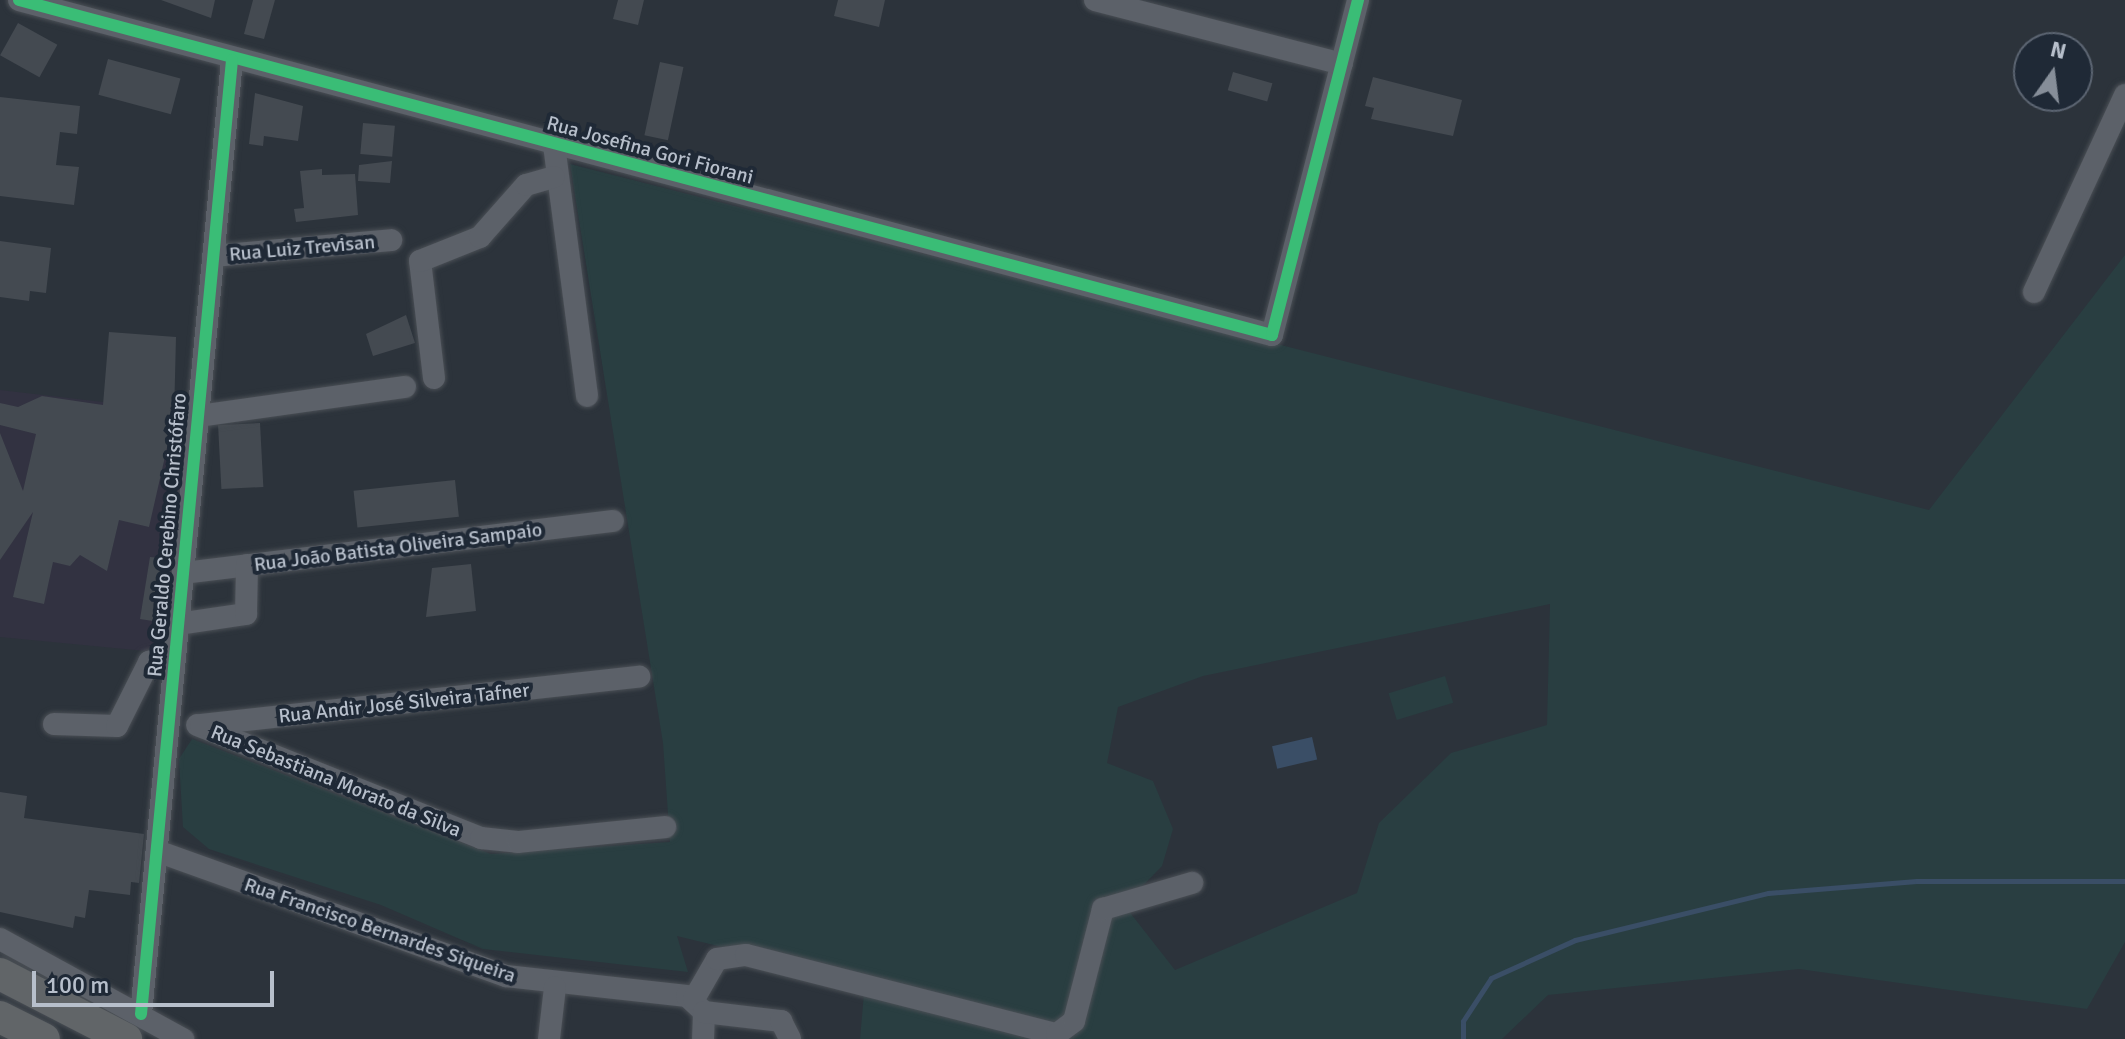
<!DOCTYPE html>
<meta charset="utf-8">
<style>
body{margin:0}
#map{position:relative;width:2125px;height:1039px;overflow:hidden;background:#2c333b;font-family:Signika,sans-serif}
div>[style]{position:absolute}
.medical>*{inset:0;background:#323241}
.green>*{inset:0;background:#293e41;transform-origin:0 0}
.water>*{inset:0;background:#3a4e66;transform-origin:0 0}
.stream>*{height:5px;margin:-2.5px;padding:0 2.5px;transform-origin:2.5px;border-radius:2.5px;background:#3a4e66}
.building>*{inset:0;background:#444a51;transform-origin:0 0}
.roads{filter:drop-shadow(0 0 2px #4a4f55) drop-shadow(0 0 2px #4a4f55)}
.minor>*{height:22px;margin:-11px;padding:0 11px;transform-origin:11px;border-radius:11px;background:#5c6169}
.highway>*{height:32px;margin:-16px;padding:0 16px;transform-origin:16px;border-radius:16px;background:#616568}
.cycleway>*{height:12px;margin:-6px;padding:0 6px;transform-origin:6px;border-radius:6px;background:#3abd76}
span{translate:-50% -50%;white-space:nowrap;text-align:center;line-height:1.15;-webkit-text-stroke:8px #1f2936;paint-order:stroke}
.street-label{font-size:20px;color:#b7bfcb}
.north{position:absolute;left:2013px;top:32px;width:80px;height:80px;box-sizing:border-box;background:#1f2936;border:2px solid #5c6572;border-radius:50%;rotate:14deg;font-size:22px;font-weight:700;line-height:32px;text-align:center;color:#b7bfcb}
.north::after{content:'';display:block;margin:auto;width:28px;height:36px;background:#868e99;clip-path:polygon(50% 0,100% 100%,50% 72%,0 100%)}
.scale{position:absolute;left:32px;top:971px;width:242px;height:36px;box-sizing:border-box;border:4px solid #b7bfcb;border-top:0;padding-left:10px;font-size:24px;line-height:28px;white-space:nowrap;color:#b7bfcb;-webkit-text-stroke:6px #1f2936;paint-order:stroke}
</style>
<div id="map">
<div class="medical">
<i style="clip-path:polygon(0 390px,189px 412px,166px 653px,0 637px)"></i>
</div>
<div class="green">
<i style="clip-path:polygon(evenodd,570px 164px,1929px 510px,2125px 255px,2125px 942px,2087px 1009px,1799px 969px,1548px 995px,1502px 1039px,860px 1039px,865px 982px,677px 936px,688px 972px,483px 949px,381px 905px,209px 849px,183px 827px,179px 759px,192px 739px,491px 854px,670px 842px,663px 743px,570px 164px,1550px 604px,1547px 725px,1451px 753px,1379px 823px,1357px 893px,1175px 970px,1124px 905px,1162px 866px,1173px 829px,1153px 781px,1107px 763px,1118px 707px,1203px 676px,1550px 604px)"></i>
<i style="left:1445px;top:676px;width:28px;height:59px;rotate:73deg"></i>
</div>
<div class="water">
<i style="left:1312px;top:737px;width:23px;height:41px;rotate:77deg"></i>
</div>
<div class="stream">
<i style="left:1463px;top:1039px;width:18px;rotate:-90deg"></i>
<i style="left:1463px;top:1021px;width:51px;rotate:-56.9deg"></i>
<i style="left:1491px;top:978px;width:92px;rotate:-24.3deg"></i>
<i style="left:1575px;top:940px;width:199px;rotate:-13.7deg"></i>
<i style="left:1768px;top:893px;width:149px;rotate:-4.6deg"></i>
<i style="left:1917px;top:881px;width:208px"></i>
</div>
<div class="building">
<i style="clip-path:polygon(161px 0,215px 0,211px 18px)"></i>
<i style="clip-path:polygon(253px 0,275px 0,264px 39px,244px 34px)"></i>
<i style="clip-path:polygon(618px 0,644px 0,638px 25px,613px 19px)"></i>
<i style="clip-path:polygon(838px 0,885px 0,879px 27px,834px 16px)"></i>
<i style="left:18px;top:23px;width:45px;height:37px;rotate:29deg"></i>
<i style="left:108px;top:59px;width:75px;height:37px;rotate:15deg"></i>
<i style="left:660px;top:62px;width:24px;height:75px;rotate:12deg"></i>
<i style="left:1233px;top:72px;width:41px;height:19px;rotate:16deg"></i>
<i style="clip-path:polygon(1373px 77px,1462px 100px,1453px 136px,1371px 119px,1374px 108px,1365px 106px)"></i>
<i style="clip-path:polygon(255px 93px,303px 106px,298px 141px,264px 136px,263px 146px,249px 144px)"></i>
<i style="clip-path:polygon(0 97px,80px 106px,77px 134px,60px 132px,56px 165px,79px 167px,74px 205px,0 196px)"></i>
<i style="left:363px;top:123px;width:32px;height:31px;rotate:5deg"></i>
<i style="clip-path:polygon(392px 161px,390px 183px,358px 181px,359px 165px)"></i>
<i style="clip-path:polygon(322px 169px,322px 175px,355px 174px,358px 215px,296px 222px,294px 209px,304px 208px,300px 171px)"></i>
<i style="clip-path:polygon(0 241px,51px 248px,46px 293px,30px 291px,29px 301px,0 297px)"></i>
<i style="clip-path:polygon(406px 315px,415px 343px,373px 356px,366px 334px)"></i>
<i style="clip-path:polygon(109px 332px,176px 337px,174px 417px,149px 527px,119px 520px,107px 571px,80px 555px,70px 566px,53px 562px,44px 604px,13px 597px,33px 512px,0 560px,0 433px,23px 491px,36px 434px,0 425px,0 403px,18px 407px,42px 396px,103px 405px)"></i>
<i style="left:260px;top:423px;width:64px;height:42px;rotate:87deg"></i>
<i style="left:455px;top:480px;width:37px;height:102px;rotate:84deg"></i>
<i style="clip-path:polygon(164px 535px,172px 537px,159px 622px,140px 619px,150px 557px,161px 558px)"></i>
<i style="clip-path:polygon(471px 564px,476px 611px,426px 617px,432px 568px)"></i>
<i style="clip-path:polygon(0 792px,27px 796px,24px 818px,144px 834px,139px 883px,131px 882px,130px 895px,89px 890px,85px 918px,75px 916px,73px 928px,0 912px)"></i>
</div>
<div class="roads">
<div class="minor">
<i style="left:19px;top:0;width:1297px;rotate:14.97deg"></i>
<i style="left:1272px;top:335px;width:346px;rotate:-75.6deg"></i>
<i style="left:1095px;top:0;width:255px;rotate:14.5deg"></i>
<i style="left:554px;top:145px;width:253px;rotate:82.5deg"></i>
<i style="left:213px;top:256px;width:179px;rotate:-5.1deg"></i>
<i style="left:2034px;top:292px;width:217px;rotate:-65.2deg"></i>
<i style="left:434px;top:378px;width:118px;rotate:-96.8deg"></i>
<i style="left:420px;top:261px;width:65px;rotate:-21.8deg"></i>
<i style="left:480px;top:237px;width:69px;rotate:-48.5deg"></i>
<i style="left:526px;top:185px;width:29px;rotate:-16deg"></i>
<i style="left:198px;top:416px;width:209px;rotate:-8deg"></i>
<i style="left:183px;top:573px;width:433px;rotate:-6.9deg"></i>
<i style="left:178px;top:624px;width:69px;rotate:-8.4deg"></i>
<i style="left:246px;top:614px;width:49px;rotate:-88.8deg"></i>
<i style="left:54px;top:724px;width:63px;rotate:1.8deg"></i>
<i style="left:117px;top:726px;width:72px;rotate:-63.4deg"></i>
<i style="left:149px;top:662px;width:26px;rotate:-7deg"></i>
<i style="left:197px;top:725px;width:306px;rotate:21.7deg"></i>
<i style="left:481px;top:838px;width:37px;rotate:6deg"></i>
<i style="left:518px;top:842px;width:148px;rotate:-5.8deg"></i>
<i style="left:201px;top:725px;width:441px;rotate:-6.3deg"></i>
<i style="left:157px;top:851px;width:371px;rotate:19.7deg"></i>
<i style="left:506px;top:976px;width:182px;rotate:6.3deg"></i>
<i style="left:687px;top:996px;width:23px;rotate:43deg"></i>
<i style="left:704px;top:1012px;width:27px;rotate:92deg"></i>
<i style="left:0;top:939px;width:209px;rotate:28.7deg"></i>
<i style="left:694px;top:999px;width:46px;rotate:-60.1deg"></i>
<i style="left:717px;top:959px;width:29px;rotate:-8deg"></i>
<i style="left:746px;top:955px;width:321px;rotate:14.3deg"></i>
<i style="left:1057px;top:1034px;width:21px;rotate:-37deg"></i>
<i style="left:1074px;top:1021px;width:116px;rotate:-75.5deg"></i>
<i style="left:1103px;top:909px;width:93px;rotate:-16.3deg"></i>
<i style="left:704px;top:1012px;width:78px;rotate:6.7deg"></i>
<i style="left:781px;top:1021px;width:20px;rotate:63deg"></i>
<i style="left:141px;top:1014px;width:958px;rotate:-84.55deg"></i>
<i style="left:549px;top:1039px;width:52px;rotate:-83.4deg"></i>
</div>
<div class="highway">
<i style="left:0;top:974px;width:142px;rotate:27.3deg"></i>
<i style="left:0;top:1017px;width:49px;rotate:26.6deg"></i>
</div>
</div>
<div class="cycleway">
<i style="left:19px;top:0;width:1297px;rotate:14.97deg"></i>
<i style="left:1272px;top:335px;width:346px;rotate:-75.6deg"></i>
<i style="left:141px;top:1014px;width:958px;rotate:-84.55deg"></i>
</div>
<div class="street-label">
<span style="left:650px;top:150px;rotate:15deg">Rua Josefina Gori Fiorani</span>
<span style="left:302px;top:248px;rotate:-5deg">Rua Luiz Trevisan</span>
<span style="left:167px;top:535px;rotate:-85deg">Rua Geraldo Cerebino Christófaro</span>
<span style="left:398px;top:547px;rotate:-7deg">Rua João Batista Oliveira Sampaio</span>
<span style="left:404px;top:703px;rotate:-6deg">Rua Andir José Silveira Tafner</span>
<span style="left:336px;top:781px;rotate:22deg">Rua Sebastiana Morato da Silva</span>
<span style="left:380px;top:930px;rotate:19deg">Rua Francisco Bernardes Siqueira</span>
</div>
<div class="north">N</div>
<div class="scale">100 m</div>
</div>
